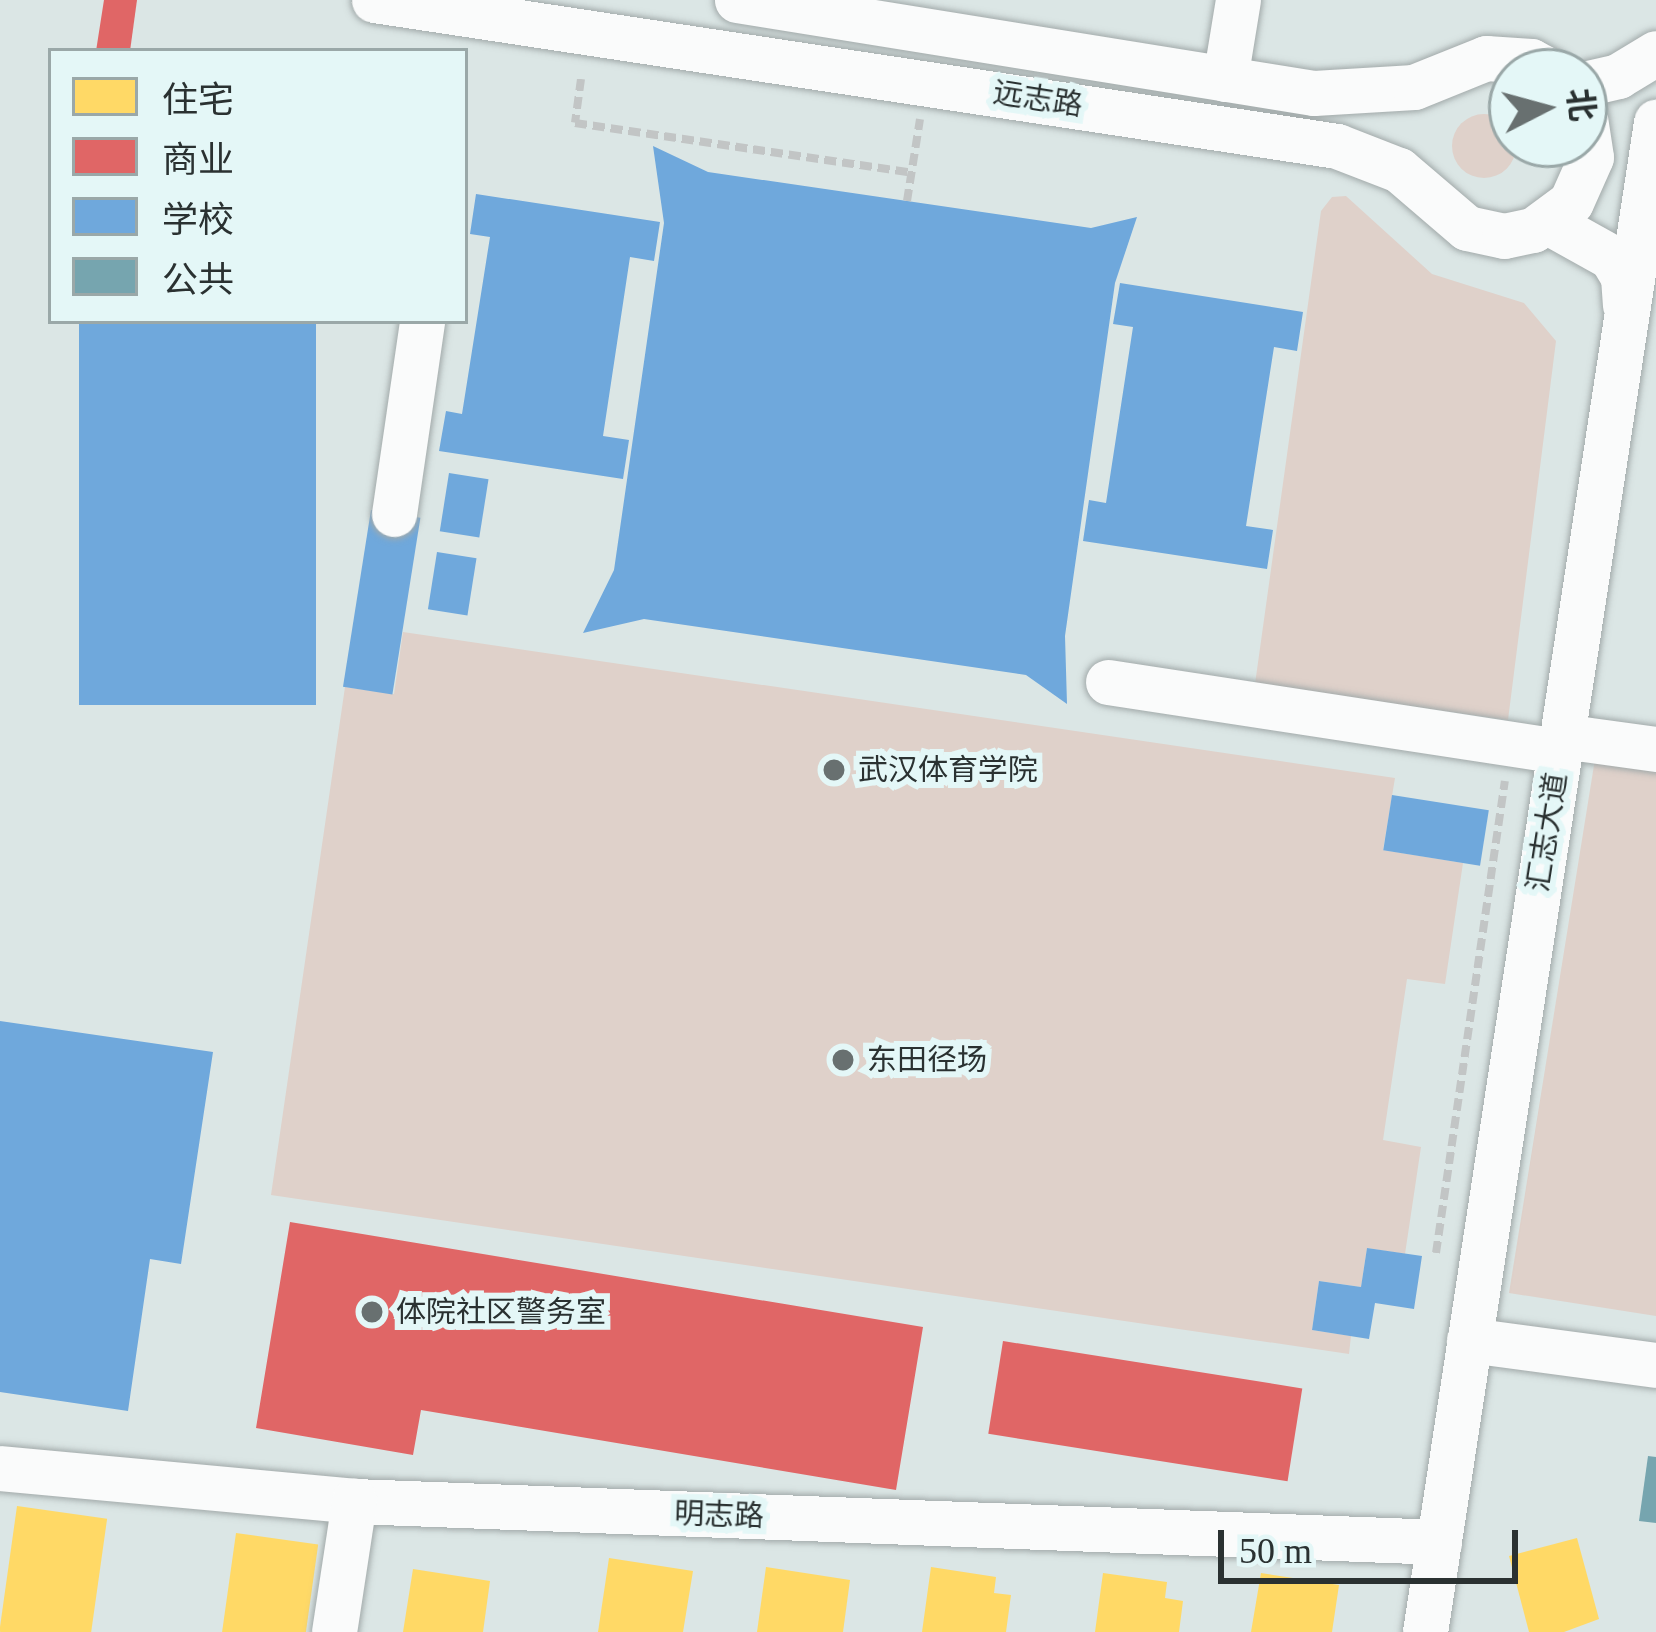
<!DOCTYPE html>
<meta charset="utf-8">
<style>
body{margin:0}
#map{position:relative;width:1656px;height:1632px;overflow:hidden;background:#dbe6e5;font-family:"Times New Roman","Noto Sans SC",serif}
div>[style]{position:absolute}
.green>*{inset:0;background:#dfd1ca}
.round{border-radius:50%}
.homes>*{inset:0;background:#ffd966;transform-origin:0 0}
.shops>*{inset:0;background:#e06666;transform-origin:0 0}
.schools>*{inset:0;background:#6fa8dc;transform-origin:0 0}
.public>*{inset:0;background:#76a5af}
.path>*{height:8px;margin-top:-4px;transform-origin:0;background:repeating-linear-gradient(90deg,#c2c5c5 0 12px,transparent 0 18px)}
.roads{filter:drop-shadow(0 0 3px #a2aaaa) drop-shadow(0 0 3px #a2aaaa)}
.minor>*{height:45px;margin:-22.5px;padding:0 22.5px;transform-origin:22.5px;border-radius:22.5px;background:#fafbfb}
.dots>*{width:33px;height:33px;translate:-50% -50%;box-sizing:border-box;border:6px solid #e4f7f7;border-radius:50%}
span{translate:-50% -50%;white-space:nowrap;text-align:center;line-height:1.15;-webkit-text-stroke:12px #e4f7f7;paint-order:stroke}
.street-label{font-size:30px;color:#2a3131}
.poi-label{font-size:30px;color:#2a3131}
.left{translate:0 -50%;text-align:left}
.legend{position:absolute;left:48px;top:48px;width:420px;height:276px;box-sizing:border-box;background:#e4f7f7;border:3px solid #9aa8a8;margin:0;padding:15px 21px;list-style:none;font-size:36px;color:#2a3131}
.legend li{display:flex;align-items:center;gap:24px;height:60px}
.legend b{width:60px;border:3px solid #9aa8a8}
.north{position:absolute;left:1488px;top:48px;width:120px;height:120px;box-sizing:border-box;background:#e4f7f7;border:3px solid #9aa8a8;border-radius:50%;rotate:84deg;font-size:33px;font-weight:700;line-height:48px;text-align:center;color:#2a3131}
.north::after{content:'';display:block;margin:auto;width:42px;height:54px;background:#687070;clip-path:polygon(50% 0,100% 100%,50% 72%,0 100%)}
.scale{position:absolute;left:1218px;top:1530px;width:300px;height:54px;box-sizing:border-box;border:6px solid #2a3131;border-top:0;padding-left:15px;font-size:36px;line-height:42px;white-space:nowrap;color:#2a3131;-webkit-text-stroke:9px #e4f7f7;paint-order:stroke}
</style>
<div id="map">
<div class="green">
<i class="round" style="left:1452px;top:114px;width:64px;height:64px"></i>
<i style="clip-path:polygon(1346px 196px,1432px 274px,1524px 303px,1556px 341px,1508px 720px,1255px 684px,1321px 211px,1332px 197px)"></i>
<i style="clip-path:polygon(403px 632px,1395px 778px,1383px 850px,1463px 863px,1445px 984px,1407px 979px,1383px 1140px,1421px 1147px,1405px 1254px,1367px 1248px,1361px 1287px,1319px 1281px,1312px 1330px,1351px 1336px,1349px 1354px,271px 1195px,345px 687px,394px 694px)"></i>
<i style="clip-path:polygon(1595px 759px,1656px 769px,1656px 1316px,1509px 1293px)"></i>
</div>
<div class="homes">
<i style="left:17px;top:1506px;width:91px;height:127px;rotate:8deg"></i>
<i style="left:236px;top:1533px;width:83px;height:100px;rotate:8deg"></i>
<i style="clip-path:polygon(1577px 1538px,1599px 1619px,1564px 1632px,1529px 1632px,1509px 1556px)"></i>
<i style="clip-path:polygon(609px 1558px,693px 1571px,683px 1632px,598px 1632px)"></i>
<i style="clip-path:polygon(766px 1567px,850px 1580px,843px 1632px,757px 1632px)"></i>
<i style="clip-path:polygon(931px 1567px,996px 1577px,994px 1593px,1011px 1595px,1006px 1632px,922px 1632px)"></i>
<i style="clip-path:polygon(413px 1569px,490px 1581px,483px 1632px,403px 1632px)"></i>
<i style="clip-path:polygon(1103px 1573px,1167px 1582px,1165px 1598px,1183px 1601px,1179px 1632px,1095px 1632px)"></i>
<i style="clip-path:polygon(1261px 1573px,1339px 1585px,1332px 1632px,1251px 1632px)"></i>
</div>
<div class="shops">
<i style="clip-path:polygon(104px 0,137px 0,130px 51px,96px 51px)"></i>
<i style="clip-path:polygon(290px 1222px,923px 1327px,896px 1490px,421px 1410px,413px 1455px,256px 1428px)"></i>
<i style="left:1003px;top:1341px;width:303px;height:94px;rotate:9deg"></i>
</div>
<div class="schools">
<i style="clip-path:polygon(653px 146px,708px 172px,907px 201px,1091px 228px,1137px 217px,1115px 283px,1065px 636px,1067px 704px,1026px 675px,644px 619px,583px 633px,614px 570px,664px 223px)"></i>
<i style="clip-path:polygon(476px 194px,660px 222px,654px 261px,630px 257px,603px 436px,629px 440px,623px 479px,439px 451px,446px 411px,462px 414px,490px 237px,470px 234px)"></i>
<i style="clip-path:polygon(1120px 283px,1303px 312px,1297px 351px,1274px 347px,1246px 526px,1273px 530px,1267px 569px,1083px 541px,1089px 500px,1106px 503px,1133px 327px,1113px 324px)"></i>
<i style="left:79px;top:321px;width:237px;height:384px"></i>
<i style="left:449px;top:473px;width:40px;height:59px;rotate:9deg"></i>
<i style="left:371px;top:510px;width:50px;height:179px;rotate:9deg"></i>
<i style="left:437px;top:552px;width:40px;height:58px;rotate:9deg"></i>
<i style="left:1392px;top:795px;width:98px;height:56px;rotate:9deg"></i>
<i style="clip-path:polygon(0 1021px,213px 1052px,181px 1264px,150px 1259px,128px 1411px,0 1392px)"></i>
<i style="clip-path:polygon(1367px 1248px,1422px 1256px,1414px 1309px,1375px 1303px,1369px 1339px,1312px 1330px,1319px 1281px,1361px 1287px)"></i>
</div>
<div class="public">
<i style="clip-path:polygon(1648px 1456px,1656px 1457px,1656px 1523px,1639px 1521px)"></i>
</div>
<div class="path">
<i style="left:581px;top:79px;width:44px;rotate:97.8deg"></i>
<i style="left:575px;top:123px;width:341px;rotate:8.4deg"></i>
<i style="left:907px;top:201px;width:83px;rotate:-81deg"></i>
<i style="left:1436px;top:1253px;width:477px;rotate:-81.7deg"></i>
</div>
<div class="roads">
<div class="minor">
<i style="left:374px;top:0;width:974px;rotate:8.62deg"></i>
<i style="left:1337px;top:146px;width:66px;rotate:21.2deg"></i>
<i style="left:1399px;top:170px;width:89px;rotate:40.5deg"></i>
<i style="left:1467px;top:228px;width:38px;rotate:12deg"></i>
<i style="left:1504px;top:236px;width:30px;rotate:-12deg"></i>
<i style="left:1533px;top:230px;width:47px;rotate:-36.4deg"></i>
<i style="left:1571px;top:202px;width:49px;rotate:-66deg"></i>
<i style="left:1591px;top:157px;width:47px;rotate:-98.7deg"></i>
<i style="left:737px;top:0;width:584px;rotate:9.16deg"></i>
<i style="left:1314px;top:93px;width:100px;rotate:-3.4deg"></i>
<i style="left:1414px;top:87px;width:78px;rotate:-21.9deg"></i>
<i style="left:1486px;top:58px;width:45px;rotate:3.8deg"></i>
<i style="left:1531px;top:61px;width:24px;rotate:28deg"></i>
<i style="left:1225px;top:79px;width:80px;rotate:-80.7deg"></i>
<i style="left:1584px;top:84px;width:35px;rotate:-13deg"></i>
<i style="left:1618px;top:76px;width:44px;rotate:-31.2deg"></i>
<i style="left:1548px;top:222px;width:72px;rotate:29.1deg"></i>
<i style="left:1611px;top:257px;width:23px;rotate:59deg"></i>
<i style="left:1623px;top:277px;width:28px;rotate:86deg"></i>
<i style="left:394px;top:514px;width:195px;rotate:-81.7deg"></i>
<i style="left:1108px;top:682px;width:457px;rotate:8.7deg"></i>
<i style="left:1562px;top:736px;width:95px;rotate:7.9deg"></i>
<i style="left:1469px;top:1340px;width:189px;rotate:7.6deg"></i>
<i style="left:0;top:1468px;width:356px;rotate:5.3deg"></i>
<i style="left:354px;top:1501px;width:1086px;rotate:2.16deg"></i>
<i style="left:334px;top:1632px;width:133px;rotate:-81.3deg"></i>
<i style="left:1425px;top:1632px;width:1528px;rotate:-81.3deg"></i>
</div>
</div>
<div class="dots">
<i style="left:834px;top:770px;background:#687070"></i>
<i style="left:843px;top:1060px;background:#687070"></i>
<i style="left:372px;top:1312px;background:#687070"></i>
</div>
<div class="street-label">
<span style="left:1038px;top:99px;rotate:9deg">远志路</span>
<span style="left:1547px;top:832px;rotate:-81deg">汇志大道</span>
<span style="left:719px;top:1515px;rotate:2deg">明志路</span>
</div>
<div class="poi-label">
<span class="left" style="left:858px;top:770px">武汉体育学院</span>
<span class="left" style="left:867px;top:1060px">东田径场</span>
<span class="left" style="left:396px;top:1312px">体院社区警务室</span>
</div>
<ul class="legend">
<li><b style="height:33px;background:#ffd966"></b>住宅</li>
<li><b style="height:33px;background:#e06666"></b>商业</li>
<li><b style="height:33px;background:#6fa8dc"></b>学校</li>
<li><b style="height:33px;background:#76a5af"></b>公共</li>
</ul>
<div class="north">北</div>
<div class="scale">50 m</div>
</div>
